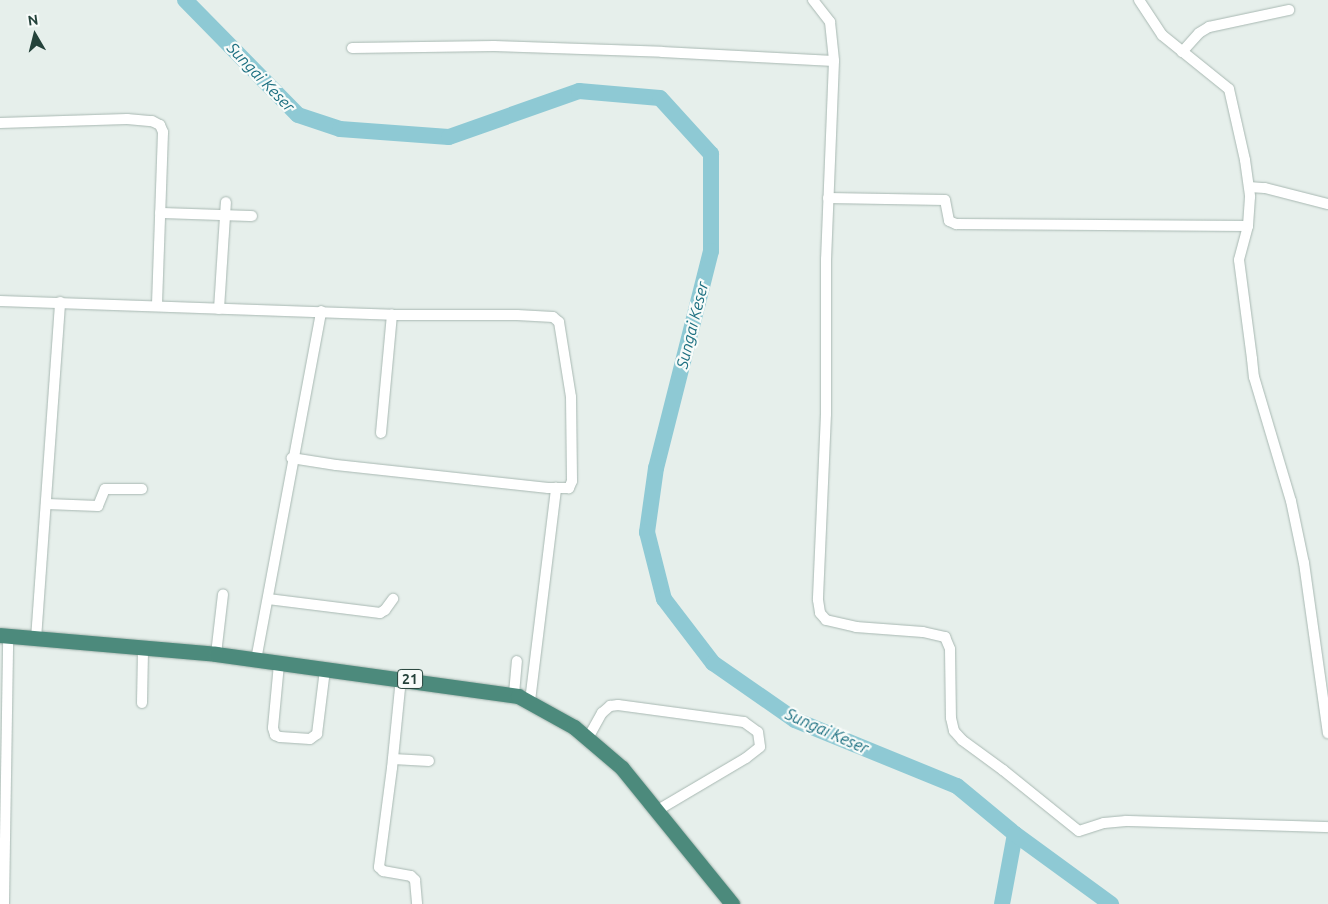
<!DOCTYPE html>
<style>
body{margin:0}
#map{position:relative;width:1328px;height:904px;overflow:hidden;background:#e6efeb;font-family:Ubuntu,sans-serif}
div>[style]{position:absolute}
.river>*{height:16px;margin:-8px;padding:0 8px;transform-origin:8px;border-radius:8px;background:#8ec9d4}
.roads{filter:drop-shadow(0 0 1px #a8b8b2) drop-shadow(0 0 1px #a8b8b2)}
.minor>*{height:10px;margin:-5px;padding:0 5px;transform-origin:5px;border-radius:5px;background:#fff}
.trunk>*{height:15px;margin:-7.5px;padding:0 7.5px;transform-origin:7.5px;border-radius:7.5px;background:#4c8a7c}
span{translate:-50% -50%;white-space:nowrap;text-align:center;line-height:1.15;-webkit-text-stroke:4.5px #f7fbf9;paint-order:stroke}
.shield-label span{padding:1px 4px;background:#f7fbf9;border:1px solid;border-radius:4px;-webkit-text-stroke-width:0}
.shield-label{font-size:14px;color:#24423a;font-weight:700}
.water-label{font-size:16px;color:#1c6f80;font-style:italic}
.north{position:absolute;left:10px;top:10px;width:50px;height:50px;-webkit-text-stroke:4px #f7fbf9;paint-order:stroke;rotate:352deg;font-size:14px;font-weight:700;line-height:20px;text-align:center;color:#24423a}
.north::after{content:'';display:block;margin:auto;width:18px;height:22px;background:#24423a;clip-path:polygon(50% 0,100% 100%,50% 72%,0 100%)}
</style>
<div id="map">
<div class="river">
<i style="left:185px;top:0;width:161px;rotate:45.5deg"></i>
<i style="left:298px;top:115px;width:44px;rotate:18.4deg"></i>
<i style="left:340px;top:129px;width:109px;rotate:4.2deg"></i>
<i style="left:449px;top:137px;width:138px;rotate:-19.5deg"></i>
<i style="left:579px;top:91px;width:81px;rotate:4.9deg"></i>
<i style="left:660px;top:98px;width:76px;rotate:47.7deg"></i>
<i style="left:711px;top:154px;width:97px;rotate:90deg"></i>
<i style="left:711px;top:251px;width:224px;rotate:104.2deg"></i>
<i style="left:656px;top:468px;width:65px;rotate:98deg"></i>
<i style="left:647px;top:532px;width:69px;rotate:75.8deg"></i>
<i style="left:664px;top:599px;width:81px;rotate:52.6deg"></i>
<i style="left:713px;top:663px;width:100px;rotate:34.8deg"></i>
<i style="left:795px;top:720px;width:175px;rotate:22.2deg"></i>
<i style="left:957px;top:786px;width:75px;rotate:39.6deg"></i>
<i style="left:1015px;top:834px;width:71px;rotate:100.5deg"></i>
<i style="left:1015px;top:834px;width:119px;rotate:36.1deg"></i>
</div>
<div class="roads">
<div class="minor">
<i style="left:813px;top:0;width:28px;rotate:52deg"></i>
<i style="left:830px;top:22px;width:39px;rotate:84deg"></i>
<i style="left:834px;top:61px;width:198px;rotate:92.3deg"></i>
<i style="left:826px;top:259px;width:155px;rotate:90deg"></i>
<i style="left:826px;top:414px;width:186px;rotate:92.5deg"></i>
<i style="left:818px;top:600px;width:13px;rotate:81deg"></i>
<i style="left:820px;top:613px;width:9px;rotate:49deg"></i>
<i style="left:826px;top:620px;width:31px;rotate:13deg"></i>
<i style="left:856px;top:627px;width:67px;rotate:4.3deg"></i>
<i style="left:923px;top:632px;width:23px;rotate:13deg"></i>
<i style="left:945px;top:637px;width:13px;rotate:67deg"></i>
<i style="left:950px;top:649px;width:69px;rotate:89.2deg"></i>
<i style="left:951px;top:718px;width:13px;rotate:77deg"></i>
<i style="left:954px;top:731px;width:12px;rotate:48deg"></i>
<i style="left:962px;top:740px;width:51px;rotate:36.2deg"></i>
<i style="left:1003px;top:770px;width:97px;rotate:38.8deg"></i>
<i style="left:1079px;top:831px;width:26px;rotate:-18deg"></i>
<i style="left:1104px;top:823px;width:22px;rotate:-5deg"></i>
<i style="left:1126px;top:821px;width:202px;rotate:1.7deg"></i>
<i style="left:1139px;top:0;width:42px;rotate:56.7deg"></i>
<i style="left:1162px;top:35px;width:86px;rotate:38.9deg"></i>
<i style="left:1229px;top:89px;width:73px;rotate:77.3deg"></i>
<i style="left:1245px;top:160px;width:37px;rotate:82deg"></i>
<i style="left:1250px;top:197px;width:29px;rotate:94deg"></i>
<i style="left:1248px;top:226px;width:35px;rotate:105deg"></i>
<i style="left:1239px;top:260px;width:100px;rotate:82.5deg"></i>
<i style="left:1252px;top:359px;width:18px;rotate:84deg"></i>
<i style="left:1254px;top:377px;width:129px;rotate:73.4deg"></i>
<i style="left:1291px;top:501px;width:63px;rotate:78.2deg"></i>
<i style="left:1304px;top:563px;width:172px;rotate:82deg"></i>
<i style="left:352px;top:48px;width:142px;rotate:-0.8deg"></i>
<i style="left:494px;top:46px;width:168px;rotate:2deg"></i>
<i style="left:662px;top:52px;width:172px;rotate:3deg"></i>
<i style="left:1182px;top:52px;width:25px;rotate:-48deg"></i>
<i style="left:1199px;top:33px;width:12px;rotate:-31deg"></i>
<i style="left:1209px;top:27px;width:82px;rotate:-12deg"></i>
<i style="left:0;top:123px;width:127px;rotate:-1.8deg"></i>
<i style="left:127px;top:119px;width:25px;rotate:5deg"></i>
<i style="left:152px;top:121px;width:9px;rotate:27deg"></i>
<i style="left:160px;top:125px;width:8px;rotate:67deg"></i>
<i style="left:163px;top:132px;width:174px;rotate:92deg"></i>
<i style="left:1249px;top:187px;width:16px;rotate:4deg"></i>
<i style="left:1265px;top:188px;width:65px;rotate:14.3deg"></i>
<i style="left:828px;top:198px;width:117px;rotate:1deg"></i>
<i style="left:945px;top:200px;width:21px;rotate:79deg"></i>
<i style="left:949px;top:221px;width:8px;rotate:23deg"></i>
<i style="left:956px;top:224px;width:292px;rotate:0.4deg"></i>
<i style="left:160px;top:213px;width:92px;rotate:1.9deg"></i>
<i style="left:0;top:301px;width:392px;rotate:2deg"></i>
<i style="left:392px;top:315px;width:125px"></i>
<i style="left:517px;top:315px;width:36px;rotate:3deg"></i>
<i style="left:553px;top:317px;width:8px;rotate:40deg"></i>
<i style="left:559px;top:322px;width:76px;rotate:80.9deg"></i>
<i style="left:571px;top:397px;width:84px;rotate:89.3deg"></i>
<i style="left:572px;top:481px;width:8px;rotate:113deg"></i>
<i style="left:569px;top:488px;width:21px;rotate:180deg"></i>
<i style="left:548px;top:488px;width:213px;rotate:-173.8deg"></i>
<i style="left:336px;top:465px;width:45px;rotate:-171deg"></i>
<i style="left:219px;top:309px;width:107px;rotate:-86.3deg"></i>
<i style="left:381px;top:433px;width:119px;rotate:-84.7deg"></i>
<i style="left:47px;top:504px;width:51px;rotate:2.2deg"></i>
<i style="left:98px;top:506px;width:18px;rotate:-68deg"></i>
<i style="left:105px;top:489px;width:37px"></i>
<i style="left:268px;top:599px;width:113px;rotate:7.1deg"></i>
<i style="left:380px;top:613px;width:6px;rotate:-31deg"></i>
<i style="left:385px;top:610px;width:14px;rotate:-54deg"></i>
<i style="left:36px;top:639px;width:338px;rotate:-85.9deg"></i>
<i style="left:216px;top:654px;width:60px;rotate:-83.3deg"></i>
<i style="left:256px;top:660px;width:355px;rotate:-79.4deg"></i>
<i style="left:279px;top:664px;width:64px;rotate:95.4deg"></i>
<i style="left:273px;top:728px;width:7px;rotate:74deg"></i>
<i style="left:275px;top:735px;width:5px;rotate:22deg"></i>
<i style="left:280px;top:737px;width:30px;rotate:4deg"></i>
<i style="left:310px;top:739px;width:9px;rotate:-36deg"></i>
<i style="left:317px;top:734px;width:64px;rotate:-82.9deg"></i>
<i style="left:401px;top:678px;width:90px;rotate:95.7deg"></i>
<i style="left:392px;top:768px;width:100px;rotate:97.5deg"></i>
<i style="left:379px;top:867px;width:6px;rotate:45deg"></i>
<i style="left:383px;top:871px;width:28px;rotate:10deg"></i>
<i style="left:411px;top:876px;width:6px;rotate:45deg"></i>
<i style="left:415px;top:880px;width:24px;rotate:85deg"></i>
<i style="left:514px;top:694px;width:33px;rotate:-85deg"></i>
<i style="left:530px;top:701px;width:215px;rotate:-83deg"></i>
<i style="left:142px;top:703px;width:54px;rotate:-88.9deg"></i>
<i style="left:588px;top:738px;width:29px;rotate:-61deg"></i>
<i style="left:602px;top:713px;width:11px;rotate:-41deg"></i>
<i style="left:610px;top:706px;width:8px;rotate:-7deg"></i>
<i style="left:618px;top:705px;width:127px;rotate:7.7deg"></i>
<i style="left:744px;top:722px;width:17px;rotate:36deg"></i>
<i style="left:758px;top:732px;width:15px;rotate:82deg"></i>
<i style="left:760px;top:747px;width:18px;rotate:142deg"></i>
<i style="left:746px;top:758px;width:102px;rotate:149.4deg"></i>
<i style="left:393px;top:759px;width:36px;rotate:3deg"></i>
<i style="left:4px;top:904px;width:268px;rotate:-89.1deg"></i>
</div>
<div class="trunk">
<i style="left:0;top:635px;width:217px;rotate:5deg"></i>
<i style="left:216px;top:654px;width:305px;rotate:7.9deg"></i>
<i style="left:518px;top:696px;width:64px;rotate:29deg"></i>
<i style="left:574px;top:727px;width:63px;rotate:40.5deg"></i>
<i style="left:622px;top:768px;width:175px;rotate:51deg"></i>
</div>
</div>
<div class="shield-label">
<span style="left:410px;top:679px">21</span>
</div>
<div class="water-label">
<span style="left:261px;top:77px;rotate:46deg">Sungai Keser</span>
<span style="left:692px;top:325px;rotate:-76deg">Sungai Keser</span>
<span style="left:827px;top:731px;rotate:24deg">Sungai Keser</span>
</div>
<div class="north">N</div>
</div>
